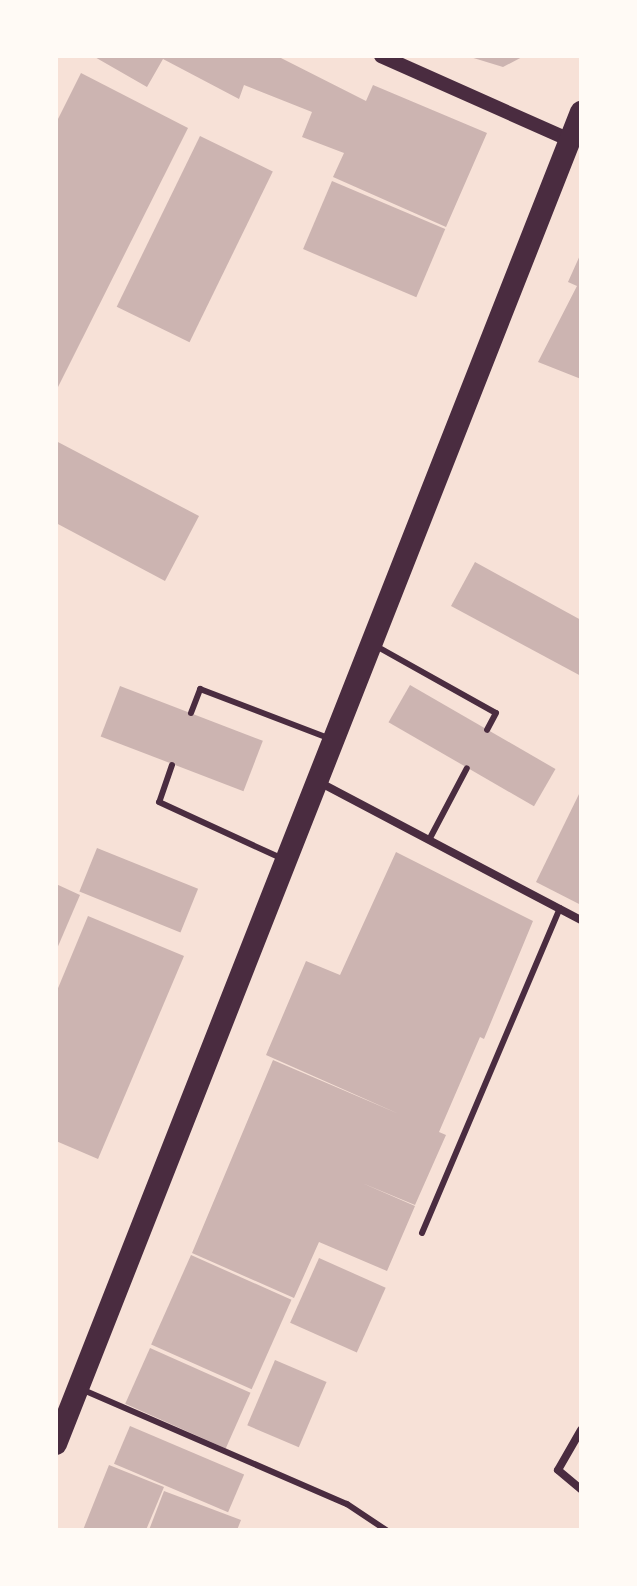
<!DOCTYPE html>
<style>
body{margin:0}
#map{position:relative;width:637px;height:1586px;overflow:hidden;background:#f7e1d7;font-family:Rubik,sans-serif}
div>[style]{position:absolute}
.building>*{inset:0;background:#ccb4b1;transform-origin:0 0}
.service>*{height:6px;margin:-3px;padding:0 3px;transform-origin:3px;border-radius:3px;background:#4a2c40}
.minor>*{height:8px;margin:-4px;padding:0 4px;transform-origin:4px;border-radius:4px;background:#4a2c40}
.tertiary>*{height:14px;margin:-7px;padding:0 7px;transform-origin:7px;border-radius:7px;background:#4a2c40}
.trunk>*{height:22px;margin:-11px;padding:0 11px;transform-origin:11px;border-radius:11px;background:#4a2c40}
span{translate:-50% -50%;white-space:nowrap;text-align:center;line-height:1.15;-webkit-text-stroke:7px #fffaf5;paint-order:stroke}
.frame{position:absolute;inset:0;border:58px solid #fffaf5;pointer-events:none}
</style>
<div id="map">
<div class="building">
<i style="clip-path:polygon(93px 56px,277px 56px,366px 101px,373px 85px,487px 133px,446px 227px,333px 177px,344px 153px,302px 137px,312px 112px,244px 85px,239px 99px,163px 59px,147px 87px)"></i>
<i style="clip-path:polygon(467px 56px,524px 56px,503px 67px)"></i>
<i style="clip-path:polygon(81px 73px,188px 128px,56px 391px,56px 123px)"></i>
<i style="left:200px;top:136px;width:81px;height:190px;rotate:26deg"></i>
<i style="left:332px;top:181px;width:123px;height:74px;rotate:23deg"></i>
<i style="clip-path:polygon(581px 253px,581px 379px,538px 362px,577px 286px,568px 282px)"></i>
<i style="clip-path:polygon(56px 441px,199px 516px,165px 581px,56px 523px)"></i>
<i style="clip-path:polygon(475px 562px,581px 620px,581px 676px,451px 606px)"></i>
<i style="left:410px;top:685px;width:168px;height:43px;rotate:30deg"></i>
<i style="left:120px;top:686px;width:153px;height:54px;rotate:21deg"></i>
<i style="clip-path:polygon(581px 790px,581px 905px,536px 882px)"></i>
<i style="left:97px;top:848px;width:109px;height:47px;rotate:22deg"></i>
<i style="clip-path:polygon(396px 852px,533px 921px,484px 1039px,480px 1037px,439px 1132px,446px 1135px,415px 1205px,362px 1183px,415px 1206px,387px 1271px,319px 1242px,294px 1298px,192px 1253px,273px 1060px,399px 1114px,266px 1055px,306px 961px,340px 975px)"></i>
<i style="clip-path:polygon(56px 884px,80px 895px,56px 951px)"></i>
<i style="clip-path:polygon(88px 916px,184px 956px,98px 1159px,56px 1141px,56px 993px)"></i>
<i style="left:191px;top:1255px;width:110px;height:98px;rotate:24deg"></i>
<i style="left:319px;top:1258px;width:73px;height:71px;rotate:24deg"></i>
<i style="left:150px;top:1348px;width:110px;height:61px;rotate:24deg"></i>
<i style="left:275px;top:1360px;width:56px;height:71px;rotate:23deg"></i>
<i style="left:130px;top:1426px;width:124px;height:41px;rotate:23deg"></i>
<i style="clip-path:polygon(109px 1465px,164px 1487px,146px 1530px,83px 1530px)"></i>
<i style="clip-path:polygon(164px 1491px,241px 1520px,237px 1530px,149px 1530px)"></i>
</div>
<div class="service">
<i style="left:376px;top:646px;width:137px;rotate:29.2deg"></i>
<i style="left:496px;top:713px;width:19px;rotate:118deg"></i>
<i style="left:191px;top:713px;width:26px;rotate:-69deg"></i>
<i style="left:200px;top:689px;width:140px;rotate:20.9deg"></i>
<i style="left:172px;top:765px;width:39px;rotate:109deg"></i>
<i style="left:159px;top:802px;width:136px;rotate:24.7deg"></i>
<i style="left:429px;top:840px;width:81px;rotate:-62.2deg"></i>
<i style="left:422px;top:1233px;width:353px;rotate:-67deg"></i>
<i style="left:81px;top:1389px;width:290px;rotate:23.4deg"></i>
<i style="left:347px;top:1504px;width:47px;rotate:33.7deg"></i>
</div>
<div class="minor">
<i style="left:319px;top:782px;width:296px;rotate:27.8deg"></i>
<i style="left:581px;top:1430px;width:46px;rotate:119.9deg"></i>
<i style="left:558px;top:1470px;width:30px;rotate:40deg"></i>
</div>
<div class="tertiary">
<i style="left:381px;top:56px;width:207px;rotate:24deg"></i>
</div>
<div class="trunk">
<i style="left:56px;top:1444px;width:1432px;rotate:-68.49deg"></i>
</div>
<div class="frame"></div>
</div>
